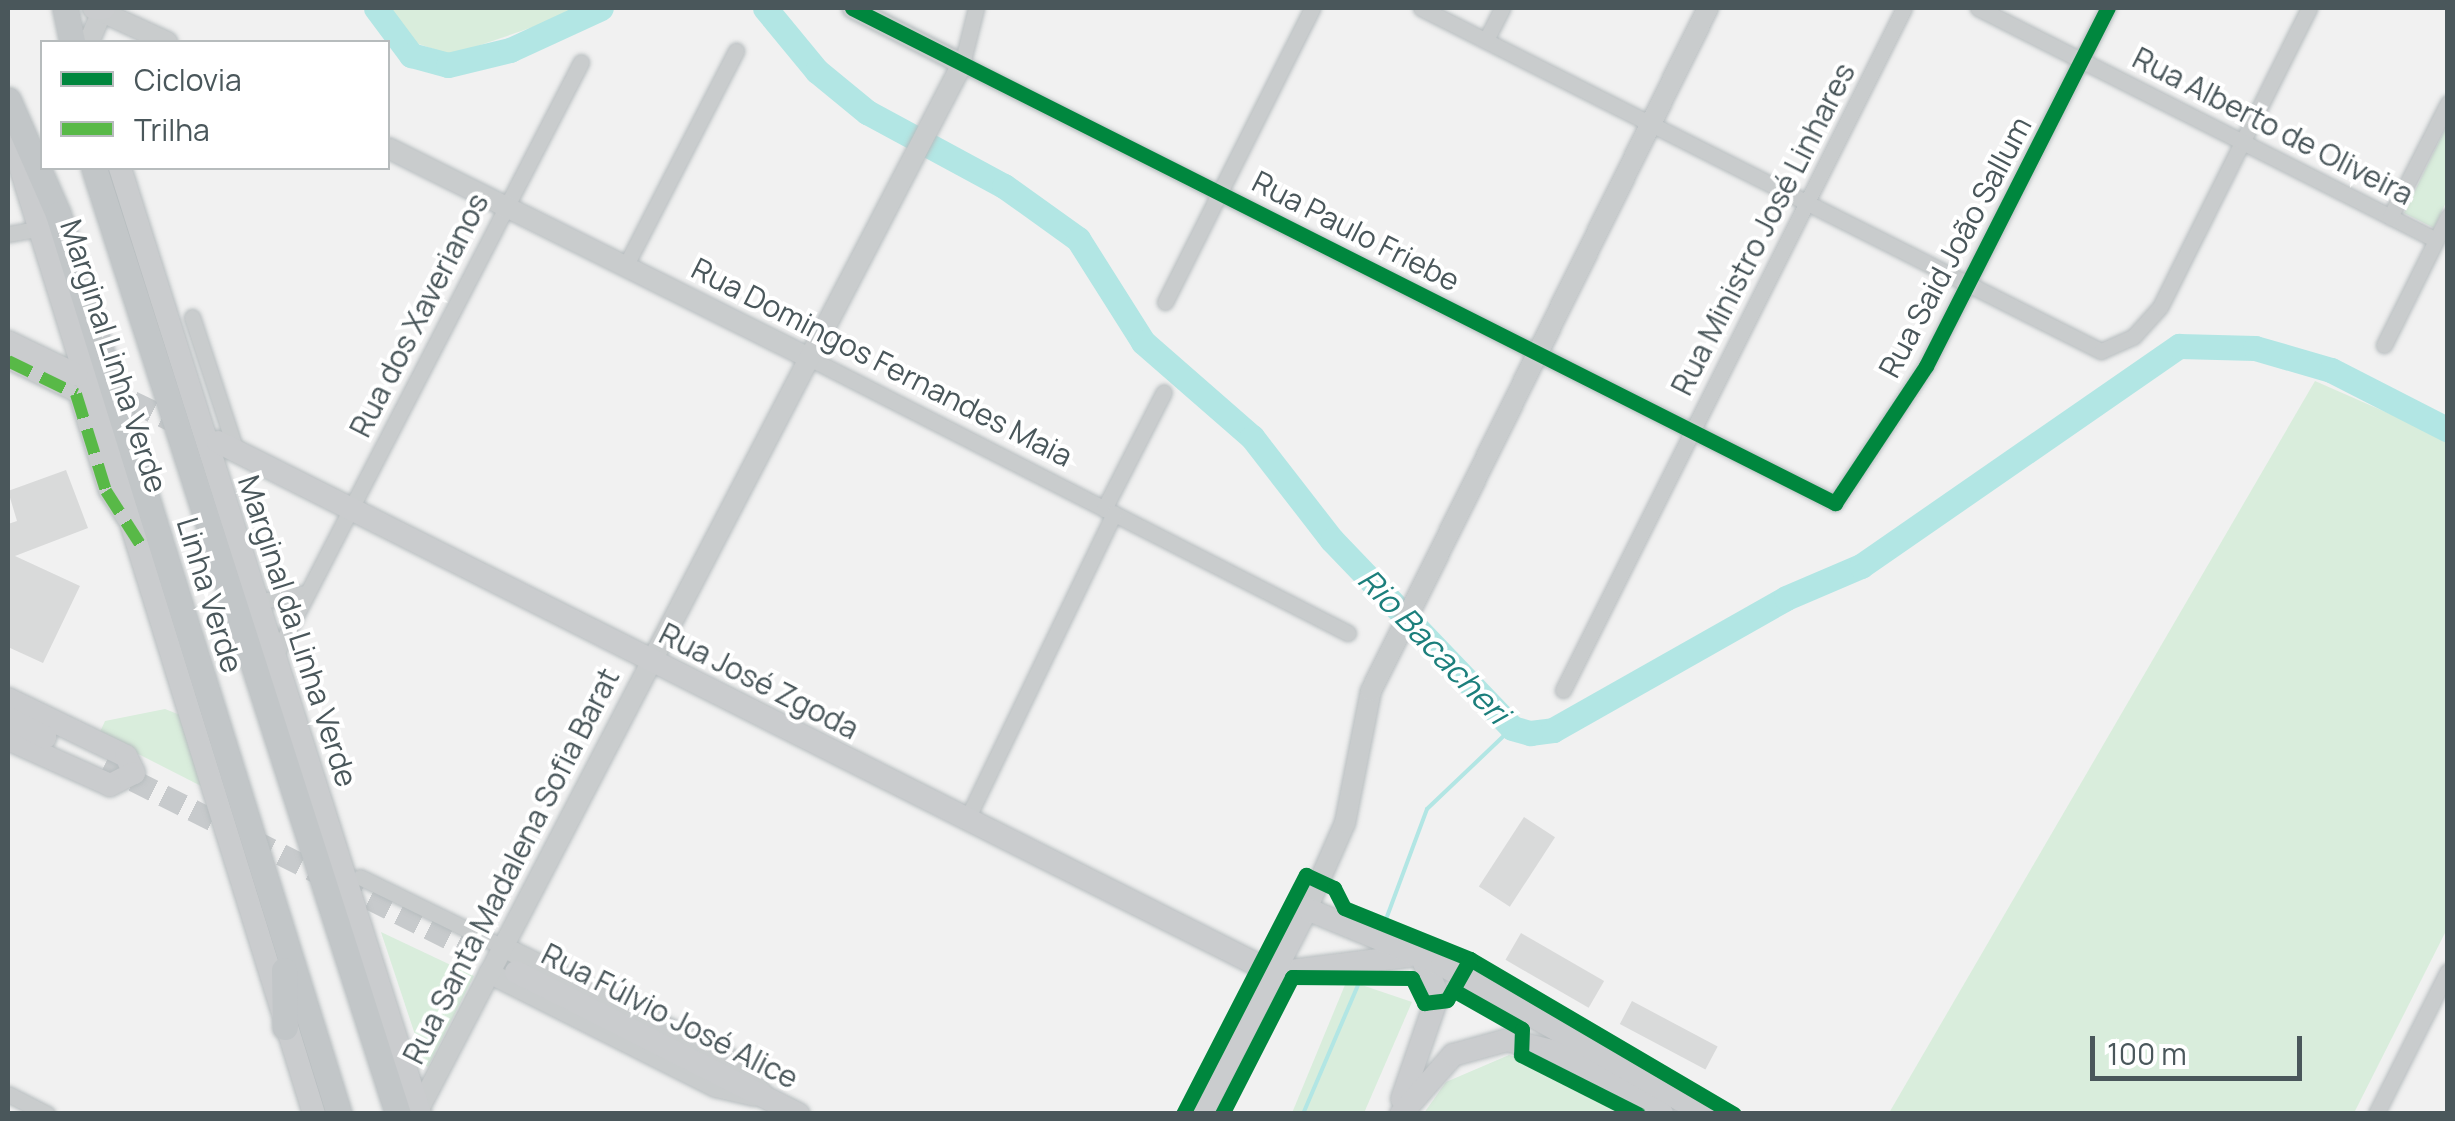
<!DOCTYPE html>
<meta charset="utf-8">
<style>
body{margin:0}
#map{position:relative;width:2455px;height:1121px;overflow:hidden;background:#f1f1f1;font-family:Manrope,sans-serif}
div>[style]{position:absolute}
.green>*{inset:0;background:#d9eddc}
.stream>*{height:4px;margin:-2px;padding:0 2px;transform-origin:2px;border-radius:2px;background:#b2e6e4}
.river>*{height:25px;margin:-12.5px;padding:0 12.5px;transform-origin:12.5px;border-radius:12.5px;background:#b2e6e4}
.building>*{inset:0;background:#d9dada;transform-origin:0 0}
.secondary-tunnel>*{height:22px;margin-top:-11px;transform-origin:0;background:repeating-linear-gradient(90deg,#c7cacc 0 22px,transparent 0 33px)}
.roads{filter:drop-shadow(0 0 2px #b7bdbf) drop-shadow(0 0 2px #b7bdbf)}
.minor>*{height:15px;margin:-7.5px;padding:0 7.5px;transform-origin:7.5px;border-radius:7.5px;background:#c9cccd}
.tertiary>*{height:20px;margin:-10px;padding:0 10px;transform-origin:10px;border-radius:10px;background:#c9cccd}
.secondary>*{height:22px;margin:-11px;padding:0 11px;transform-origin:11px;border-radius:11px;background:#caccce}
.trunk>*{height:25px;margin:-12.5px;padding:0 12.5px;transform-origin:12.5px;border-radius:12.5px;background:#c2c6c8}
.quiet>*{height:12px;margin-top:-6px;transform-origin:0;background:repeating-linear-gradient(90deg,#58b947 0 25px,transparent 0 37px)}
.cycleway>*{height:15px;margin:-7.5px;padding:0 7.5px;transform-origin:7.5px;border-radius:7.5px;background:#00873e}
span{translate:-50% -50%;white-space:nowrap;text-align:center;line-height:1.15;-webkit-text-stroke:8px #fff;paint-order:stroke}
.street-label{font-size:30px;color:#4a575b}
.water-label{font-size:32px;color:#1c7f7c;font-style:italic}
.frame{position:absolute;inset:0;border:10px solid #4a575b;pointer-events:none}
.legend{position:absolute;left:40px;top:40px;width:350px;height:130px;box-sizing:border-box;background:#fff;border:2px solid #b7bcbd;margin:0;padding:12px 18px;list-style:none;font-size:30px;color:#4a575b}
.legend li{display:flex;align-items:center;gap:20px;height:50px}
.legend b{width:50px;border:2px solid #b7bcbd}
.scale{position:absolute;left:2090px;top:1036px;width:212px;height:45px;box-sizing:border-box;border:5px solid #4a575b;border-top:0;padding-left:12px;font-size:30px;line-height:35px;white-space:nowrap;color:#4a575b;-webkit-text-stroke:8px #fff;paint-order:stroke}
</style>
<div id="map">
<div class="green">
<i style="clip-path:polygon(390px 8px,589px 8px,451px 55px,410px 41px)"></i>
<i style="clip-path:polygon(2447px 125px,2447px 200px,2434px 228px,2404px 213px)"></i>
<i style="clip-path:polygon(2315px 381px,2447px 439px,2447px 929px,2354px 1113px,1889px 1113px)"></i>
<i style="clip-path:polygon(165px 709px,180px 715px,205px 788px,99px 734px,105px 721px)"></i>
<i style="clip-path:polygon(381px 932px,474px 976px,428px 1067px,425px 1065px)"></i>
<i style="clip-path:polygon(1347px 980px,1412px 1002px,1364px 1113px,1292px 1113px)"></i>
<i style="clip-path:polygon(1509px 1055px,1565px 1073px,1634px 1113px,1424px 1113px,1446px 1082px)"></i>
</div>
<div class="stream">
<i style="left:1382px;top:930px;width:129px;rotate:-69.6deg"></i>
<i style="left:1427px;top:809px;width:117px;rotate:-43.6deg"></i>
<i style="left:1303px;top:1114px;width:155px;rotate:-66.9deg"></i>
</div>
<div class="river">
<i style="left:376px;top:8px;width:59px;rotate:53.3deg"></i>
<i style="left:411px;top:55px;width:38px;rotate:15deg"></i>
<i style="left:448px;top:65px;width:64px;rotate:-13.6deg"></i>
<i style="left:510px;top:50px;width:100px;rotate:-24.8deg"></i>
<i style="left:765px;top:8px;width:82px;rotate:50.5deg"></i>
<i style="left:817px;top:71px;width:65px;rotate:39.4deg"></i>
<i style="left:867px;top:112px;width:156px;rotate:28.4deg"></i>
<i style="left:1004px;top:186px;width:91px;rotate:35.6deg"></i>
<i style="left:1078px;top:239px;width:122px;rotate:57.7deg"></i>
<i style="left:1143px;top:342px;width:145px;rotate:41.1deg"></i>
<i style="left:1252px;top:437px;width:130px;rotate:52.2deg"></i>
<i style="left:1332px;top:540px;width:260px;rotate:46.2deg"></i>
<i style="left:1512px;top:728px;width:19px;rotate:16deg"></i>
<i style="left:1530px;top:733px;width:23px;rotate:-7deg"></i>
<i style="left:1553px;top:730px;width:268px;rotate:-29.5deg"></i>
<i style="left:1786px;top:598px;width:82px;rotate:-23.1deg"></i>
<i style="left:1861px;top:566px;width:387px;rotate:-34.7deg"></i>
<i style="left:2179px;top:346px;width:76px;rotate:1.5deg"></i>
<i style="left:2255px;top:348px;width:79px;rotate:16.1deg"></i>
<i style="left:2331px;top:370px;width:131px;rotate:27.1deg"></i>
</div>
<div class="building">
<i style="clip-path:polygon(66px 470px,88px 528px,15px 556px,80px 586px,43px 663px,8px 647px,8px 524px,17px 521px,8px 491px)"></i>
<i style="left:1524px;top:817px;width:37px;height:83px;rotate:33deg"></i>
<i style="left:1521px;top:933px;width:96px;height:31px;rotate:30deg"></i>
<i style="left:1632px;top:1001px;width:97px;height:26px;rotate:28deg"></i>
</div>
<div class="secondary-tunnel">
<i style="left:103px;top:388px;width:93px;rotate:25.5deg"></i>
<i style="left:104px;top:766px;width:457px;rotate:26.6deg"></i>
</div>
<div class="roads">
<div class="minor">
<i style="left:976px;top:8px;width:58px;rotate:104deg"></i>
<i style="left:962px;top:64px;width:977px;rotate:26.7deg"></i>
<i style="left:1835px;top:503px;width:164px;rotate:-56.4deg"></i>
<i style="left:1926px;top:366px;width:402px;rotate:-63.1deg"></i>
<i style="left:1421px;top:8px;width:762px;rotate:26.77deg"></i>
<i style="left:2101px;top:351px;width:35px;rotate:-24deg"></i>
<i style="left:2133px;top:337px;width:40px;rotate:-48deg"></i>
<i style="left:2160px;top:307px;width:334px;rotate:-63.5deg"></i>
<i style="left:1978px;top:8px;width:513px;rotate:26.86deg"></i>
<i style="left:1486px;top:40px;width:36px;rotate:-63deg"></i>
<i style="left:2390px;top:217px;width:128px;rotate:-63deg"></i>
<i style="left:8px;top:234px;width:35px;rotate:-10deg"></i>
<i style="left:626px;top:265px;width:241px;rotate:-62.8deg"></i>
<i style="left:1165px;top:302px;width:329px;rotate:-63.4deg"></i>
<i style="left:192px;top:317px;width:141px;rotate:71.8deg"></i>
<i style="left:2384px;top:345px;width:144px;rotate:-63.6deg"></i>
<i style="left:809px;top:358px;width:605px;rotate:27.03deg"></i>
<i style="left:8px;top:361px;width:76px;rotate:25.9deg"></i>
<i style="left:76px;top:394px;width:102px;rotate:72.8deg"></i>
<i style="left:106px;top:491px;width:33px;rotate:57deg"></i>
<i style="left:1104px;top:509px;width:131px;rotate:-62.9deg"></i>
<i style="left:257px;top:602px;width:50px;rotate:-10.4deg"></i>
<i style="left:275px;top:656px;width:668px;rotate:-62.74deg"></i>
<i style="left:1563px;top:690px;width:762px;rotate:-63.43deg"></i>
<i style="left:967px;top:819px;width:339px;rotate:-64.3deg"></i>
<i style="left:360px;top:877px;width:159px;rotate:26.1deg"></i>
<i style="left:8px;top:1094px;width:44px;rotate:27.1deg"></i>
<i style="left:2376px;top:1114px;width:160px;rotate:-63.3deg"></i>
</div>
<div class="tertiary">
<i style="left:89px;top:42px;width:33px;rotate:-67deg"></i>
<i style="left:102px;top:12px;width:72px;rotate:24.8deg"></i>
<i style="left:388px;top:148px;width:470px;rotate:26.5deg"></i>
<i style="left:1307px;top:909px;width:94px;rotate:-66.2deg"></i>
<i style="left:1345px;top:823px;width:135px;rotate:-78.9deg"></i>
<i style="left:1371px;top:691px;width:762px;rotate:-63.74deg"></i>
<i style="left:503px;top:947px;width:250px;rotate:26.2deg"></i>
<i style="left:727px;top:1057px;width:53px;rotate:45.8deg"></i>
<i style="left:489px;top:973px;width:254px;rotate:26.7deg"></i>
<i style="left:716px;top:1087px;width:39px;rotate:13deg"></i>
<i style="left:419px;top:1109px;width:1178px;rotate:-62.54deg"></i>
<i style="left:962px;top:64px;width:123px;rotate:-153deg"></i>
</div>
<div class="secondary">
<i style="left:94px;top:8px;width:10px"></i>
<i style="left:8px;top:127px;width:1033px;rotate:72.77deg"></i>
<i style="left:120px;top:168px;width:992px;rotate:72.4deg"></i>
<i style="left:8px;top:342px;width:76px;rotate:25.6deg"></i>
<i style="left:218px;top:442px;width:1182px;rotate:26.7deg"></i>
<i style="left:8px;top:699px;width:131px;rotate:25.8deg"></i>
<i style="left:126px;top:756px;width:19px;rotate:65deg"></i>
<i style="left:134px;top:773px;width:27px;rotate:153deg"></i>
<i style="left:110px;top:785px;width:112px;rotate:-155.7deg"></i>
<i style="left:8px;top:718px;width:42px;rotate:27.2deg"></i>
<i style="left:516px;top:972px;width:316px;rotate:26.7deg"></i>
<i style="left:1274px;top:973px;width:136px;rotate:-7.2deg"></i>
<i style="left:1402px;top:1099px;width:110px;rotate:-70.9deg"></i>
<i style="left:1438px;top:995px;width:40px;rotate:-113.4deg"></i>
<i style="left:1201px;top:1114px;width:231px;rotate:-62.7deg"></i>
<i style="left:1307px;top:909px;width:146px;rotate:22.5deg"></i>
<i style="left:1442px;top:965px;width:302px;rotate:29.5deg"></i>
<i style="left:1401px;top:1114px;width:79px;rotate:-48.6deg"></i>
<i style="left:1453px;top:1055px;width:56px;rotate:-15.5deg"></i>
<i style="left:1507px;top:1040px;width:46px;rotate:13.7deg"></i>
<i style="left:1552px;top:1051px;width:127px;rotate:29.8deg"></i>
</div>
<div class="trunk">
<i style="left:65px;top:8px;width:35px;rotate:78deg"></i>
<i style="left:8px;top:100px;width:124px;rotate:66.3deg"></i>
<i style="left:58px;top:214px;width:943px;rotate:72.66deg"></i>
<i style="left:94px;top:168px;width:994px;rotate:72.19deg"></i>
<i style="left:284px;top:970px;width:57px;rotate:89deg"></i>
</div>
</div>
<div class="quiet">
<i style="left:8px;top:361px;width:76px;rotate:25.9deg"></i>
<i style="left:76px;top:394px;width:102px;rotate:72.8deg"></i>
<i style="left:106px;top:491px;width:67px;rotate:57.3deg"></i>
</div>
<div class="cycleway">
<i style="left:852px;top:8px;width:1101px;rotate:26.73deg"></i>
<i style="left:1835px;top:503px;width:164px;rotate:-56.4deg"></i>
<i style="left:1926px;top:366px;width:402px;rotate:-63.1deg"></i>
<i style="left:1453px;top:990px;width:79px;rotate:29.5deg"></i>
<i style="left:1522px;top:1029px;width:26px;rotate:92deg"></i>
<i style="left:1521px;top:1055px;width:131px;rotate:26.8deg"></i>
<i style="left:1183px;top:1114px;width:269px;rotate:-62.8deg"></i>
<i style="left:1306px;top:875px;width:31px;rotate:25deg"></i>
<i style="left:1334px;top:888px;width:22px;rotate:63deg"></i>
<i style="left:1344px;top:908px;width:136px;rotate:22deg"></i>
<i style="left:1470px;top:959px;width:306px;rotate:30.4deg"></i>
<i style="left:1222px;top:1114px;width:154px;rotate:-62.9deg"></i>
<i style="left:1292px;top:977px;width:120px;rotate:0.5deg"></i>
<i style="left:1412px;top:978px;width:28px;rotate:64deg"></i>
<i style="left:1424px;top:1003px;width:23px;rotate:-7deg"></i>
<i style="left:1447px;top:1000px;width:47px;rotate:-60.7deg"></i>
</div>
<div class="street-label">
<span style="left:2273px;top:126px;rotate:27deg">Rua Alberto de Oliveira</span>
<span style="left:1763px;top:229px;rotate:-63deg">Rua Ministro José Linhares</span>
<span style="left:1356px;top:231px;rotate:27deg">Rua Paulo Friebe</span>
<span style="left:1955px;top:247px;rotate:-62deg">Rua Said João Sallum</span>
<span style="left:419px;top:315px;rotate:-63deg">Rua dos Xaverianos</span>
<span style="left:114px;top:356px;rotate:72deg">Marginal Linha Verde</span>
<span style="left:882px;top:362px;rotate:27deg">Rua Domingos Fernandes Maia</span>
<span style="left:210px;top:595px;rotate:73deg">Linha Verde</span>
<span style="left:298px;top:631px;rotate:72deg">Marginal da Linha Verde</span>
<span style="left:759px;top:681px;rotate:27deg">Rua José Zgoda</span>
<span style="left:511px;top:866px;rotate:-63deg">Rua Santa Madalena Sofia Barat</span>
<span style="left:670px;top:1016px;rotate:27deg">Rua Fúlvio José Alice</span>
</div>
<div class="water-label">
<span style="left:1434px;top:646px;rotate:46deg">Rio Bacacheri</span>
</div>
<div class="frame"></div>
<ul class="legend">
<li><b style="height:12px;background:#00873e"></b>Ciclovia</li>
<li><b style="height:12px;background:#58b947"></b>Trilha</li>
</ul>
<div class="scale">100 m</div>
</div>
